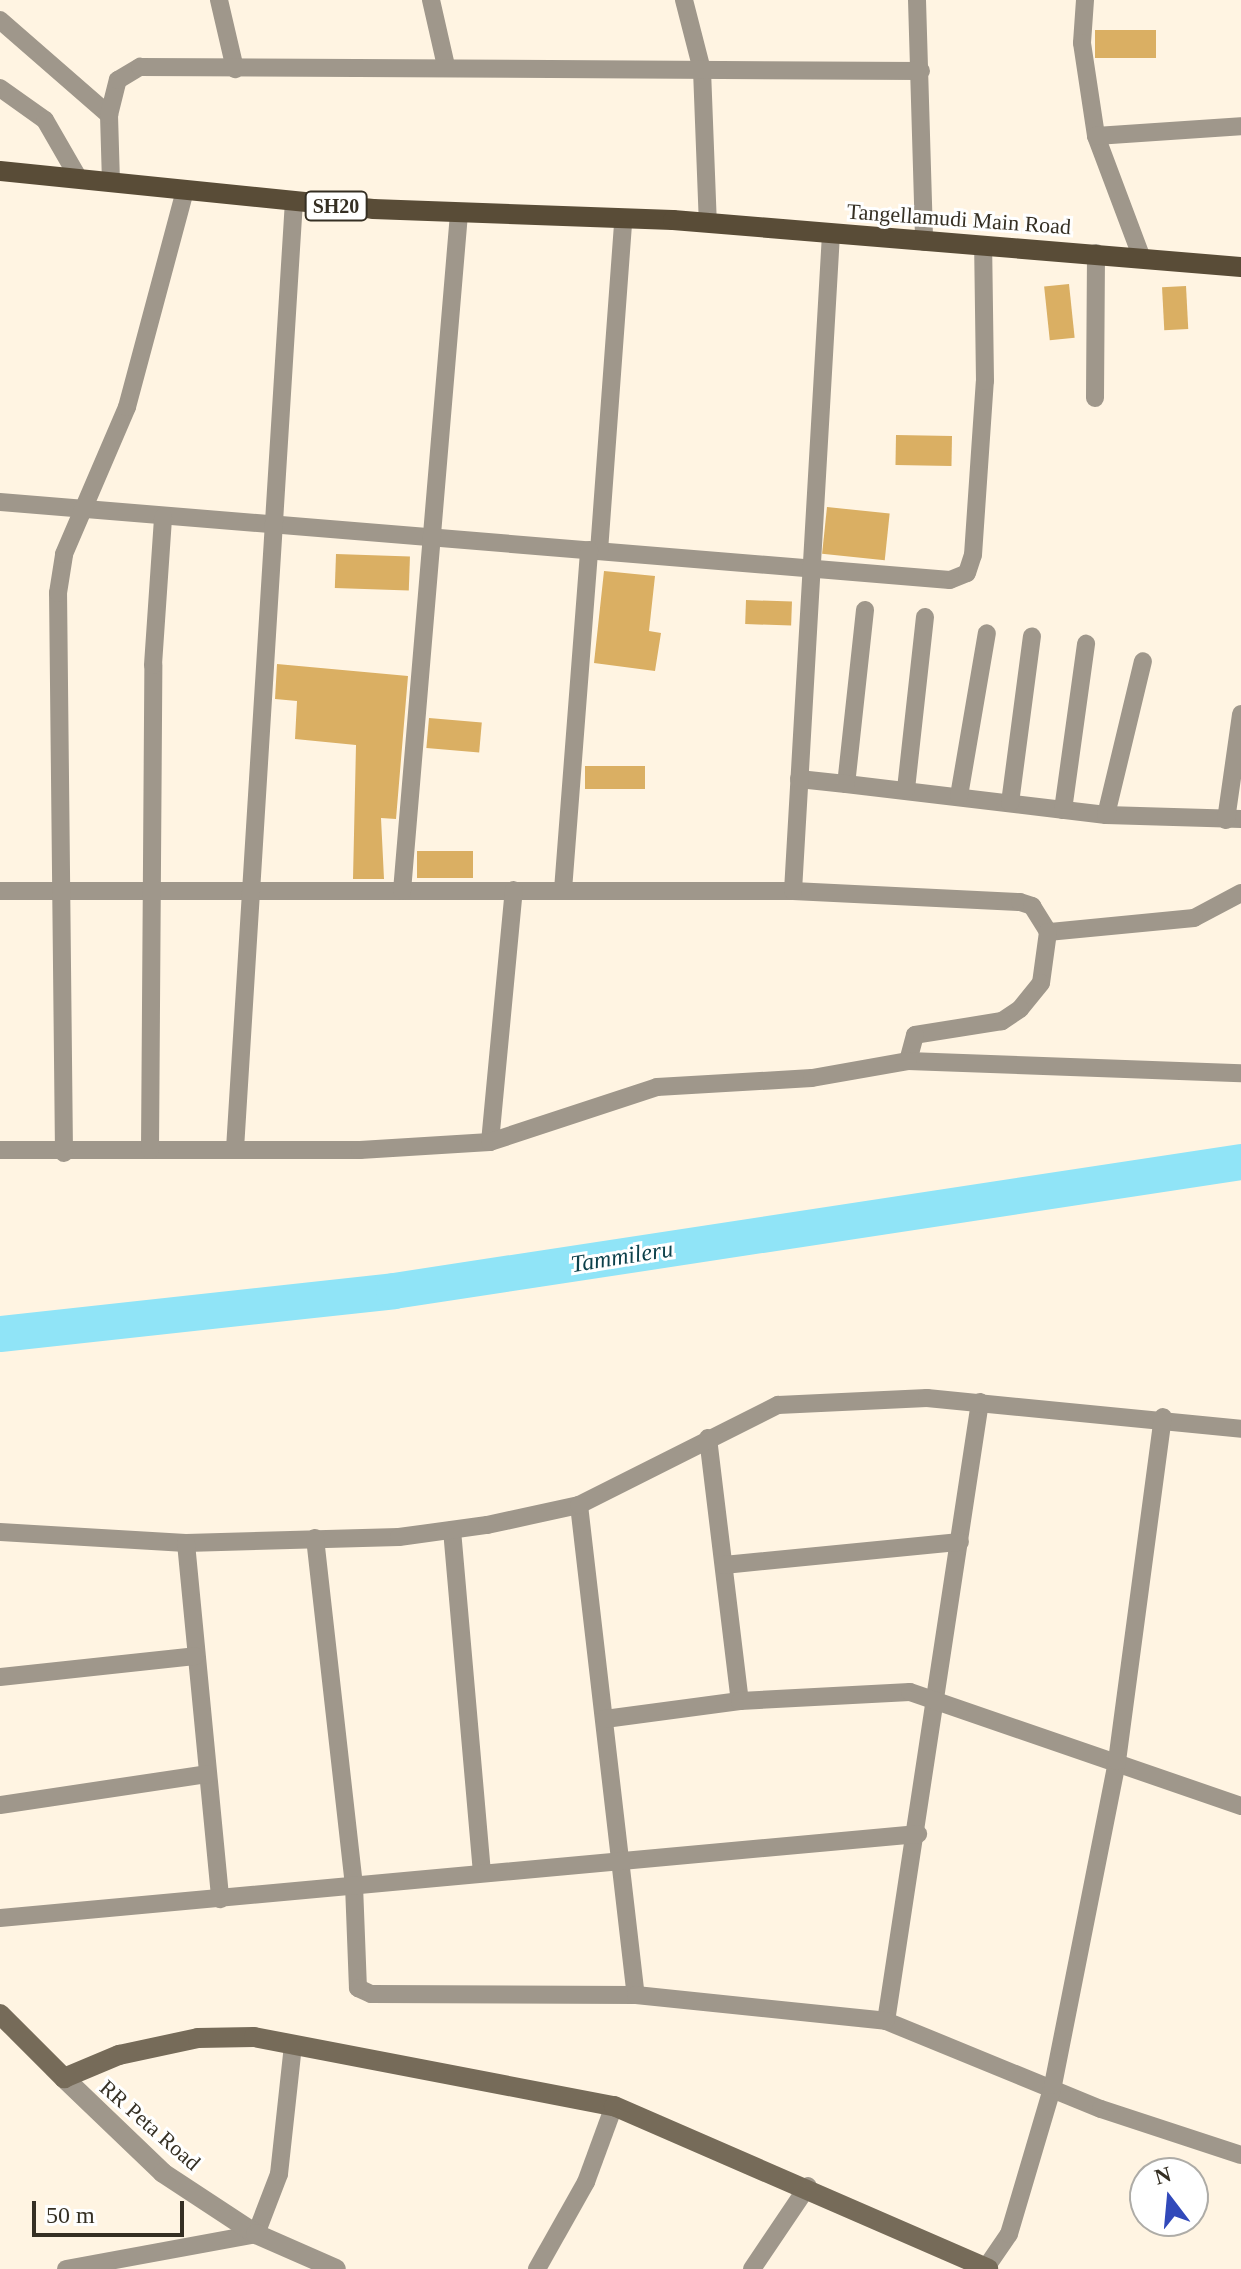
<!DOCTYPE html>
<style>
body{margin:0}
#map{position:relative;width:1241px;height:2269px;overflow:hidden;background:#fff4e2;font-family:"Times New Roman",serif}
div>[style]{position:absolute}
.river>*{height:36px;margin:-18px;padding:0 18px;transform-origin:18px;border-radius:18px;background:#90e4f7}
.building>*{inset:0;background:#daaf63;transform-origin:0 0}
.minor>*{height:18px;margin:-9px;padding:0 9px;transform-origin:9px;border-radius:9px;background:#9f978b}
.tertiary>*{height:20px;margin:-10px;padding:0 10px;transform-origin:10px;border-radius:10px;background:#9f978b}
.secondary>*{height:20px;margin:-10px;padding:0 10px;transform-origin:10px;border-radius:10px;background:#766b59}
.primary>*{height:20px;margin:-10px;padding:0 10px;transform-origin:10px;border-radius:10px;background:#594c37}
span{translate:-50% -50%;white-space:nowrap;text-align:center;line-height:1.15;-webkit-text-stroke:6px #fff;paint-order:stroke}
.shield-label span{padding:2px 6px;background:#fff;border:2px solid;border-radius:6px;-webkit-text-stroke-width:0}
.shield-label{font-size:20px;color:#352f23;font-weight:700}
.street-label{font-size:22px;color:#352f23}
.water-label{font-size:24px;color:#0c404a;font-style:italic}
.north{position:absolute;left:1129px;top:2157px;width:80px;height:80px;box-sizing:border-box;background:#fff;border:2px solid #aeaca7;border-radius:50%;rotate:344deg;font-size:22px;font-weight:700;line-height:32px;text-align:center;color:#352f23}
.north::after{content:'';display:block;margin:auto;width:28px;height:36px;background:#3149ba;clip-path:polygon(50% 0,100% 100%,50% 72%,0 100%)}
.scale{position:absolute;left:32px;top:2201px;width:152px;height:36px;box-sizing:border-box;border:4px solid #352f23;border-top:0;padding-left:10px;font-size:24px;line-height:28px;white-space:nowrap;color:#352f23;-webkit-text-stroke:6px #fff;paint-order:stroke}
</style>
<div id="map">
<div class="river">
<i style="left:0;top:1334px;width:396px;rotate:-6.2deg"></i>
<i style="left:394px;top:1291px;width:857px;rotate:-8.66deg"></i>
</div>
<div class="building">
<i style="left:1156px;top:30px;width:28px;height:61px;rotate:90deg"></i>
<i style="left:1069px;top:284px;width:54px;height:25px;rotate:84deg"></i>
<i style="left:1186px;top:286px;width:43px;height:24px;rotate:87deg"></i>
<i style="left:896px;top:435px;width:56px;height:30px;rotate:1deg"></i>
<i style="left:827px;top:507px;width:63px;height:47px;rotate:6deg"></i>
<i style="left:336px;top:554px;width:74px;height:34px;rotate:2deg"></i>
<i style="clip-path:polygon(604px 571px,655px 576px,649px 631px,661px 633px,655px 671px,594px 663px)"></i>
<i style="left:746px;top:600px;width:46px;height:24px;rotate:2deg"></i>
<i style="clip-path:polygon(277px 664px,408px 676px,396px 819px,381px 818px,384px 879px,353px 879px,356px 745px,295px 739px,297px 701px,275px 699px)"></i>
<i style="left:429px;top:718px;width:53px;height:30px;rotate:5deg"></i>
<i style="left:585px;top:766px;width:60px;height:23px"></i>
<i style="left:473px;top:851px;width:27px;height:56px;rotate:90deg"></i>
</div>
<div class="minor">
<i style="left:219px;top:0;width:71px;rotate:76.9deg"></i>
<i style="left:431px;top:0;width:68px;rotate:77.2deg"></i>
<i style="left:684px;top:0;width:72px;rotate:75.6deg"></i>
<i style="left:702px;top:70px;width:153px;rotate:87.8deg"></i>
<i style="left:917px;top:0;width:242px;rotate:88.3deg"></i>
<i style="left:1085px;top:0;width:43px;rotate:94deg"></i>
<i style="left:1082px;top:43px;width:94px;rotate:81.4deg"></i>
<i style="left:1096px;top:136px;width:128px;rotate:69.4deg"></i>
<i style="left:0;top:20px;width:145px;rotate:41.1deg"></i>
<i style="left:109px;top:115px;width:68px;rotate:88.3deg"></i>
<i style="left:0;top:88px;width:55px;rotate:35.4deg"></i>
<i style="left:45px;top:120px;width:68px;rotate:60deg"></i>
<i style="left:109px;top:115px;width:36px;rotate:-76deg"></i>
<i style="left:118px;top:80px;width:26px;rotate:-31deg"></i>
<i style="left:140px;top:67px;width:781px;rotate:0.29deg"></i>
<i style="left:1096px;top:136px;width:145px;rotate:-3.9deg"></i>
<i style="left:1095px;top:398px;width:145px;rotate:-89.6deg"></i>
<i style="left:0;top:502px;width:953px;rotate:4.69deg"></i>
<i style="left:950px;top:580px;width:18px;rotate:-22deg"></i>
<i style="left:967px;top:573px;width:19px;rotate:-72deg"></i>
<i style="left:973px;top:555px;width:174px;rotate:-86.1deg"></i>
<i style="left:985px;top:381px;width:135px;rotate:-90.8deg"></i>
<i style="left:599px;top:551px;width:329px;rotate:-85.8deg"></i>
<i style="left:865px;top:610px;width:175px;rotate:96.2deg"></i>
<i style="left:846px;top:784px;width:262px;rotate:6.8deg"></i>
<i style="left:1106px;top:815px;width:135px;rotate:1.7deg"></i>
<i style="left:799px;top:779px;width:47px;rotate:6.1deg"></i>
<i style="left:906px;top:789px;width:173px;rotate:-83.7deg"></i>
<i style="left:959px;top:796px;width:165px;rotate:-80.3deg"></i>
<i style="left:1010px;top:803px;width:168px;rotate:-82.5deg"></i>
<i style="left:1063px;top:810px;width:168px;rotate:-82.1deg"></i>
<i style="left:1106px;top:815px;width:158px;rotate:-76.5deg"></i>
<i style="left:1226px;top:820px;width:107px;rotate:-81.9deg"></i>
<i style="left:563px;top:890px;width:341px;rotate:-85.6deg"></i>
<i style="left:0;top:891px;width:793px"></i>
<i style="left:793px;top:891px;width:227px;rotate:2.8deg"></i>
<i style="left:1020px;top:902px;width:13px;rotate:18deg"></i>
<i style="left:1032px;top:906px;width:31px;rotate:58deg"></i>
<i style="left:402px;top:891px;width:679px;rotate:-85.19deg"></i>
<i style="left:793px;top:891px;width:658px;rotate:-86.69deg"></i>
<i style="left:1241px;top:893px;width:53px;rotate:152deg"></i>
<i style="left:1194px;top:918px;width:147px;rotate:174.5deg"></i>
<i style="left:1048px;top:932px;width:51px;rotate:97.8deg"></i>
<i style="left:1041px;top:983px;width:33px;rotate:129deg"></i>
<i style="left:1020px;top:1009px;width:22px;rotate:146deg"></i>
<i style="left:1002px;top:1021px;width:88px;rotate:170.9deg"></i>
<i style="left:915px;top:1035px;width:27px;rotate:105deg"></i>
<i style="left:908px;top:1061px;width:333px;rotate:2.1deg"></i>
<i style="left:490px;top:1142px;width:253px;rotate:-84.6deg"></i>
<i style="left:235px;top:1149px;width:950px;rotate:-86.44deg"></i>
<i style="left:0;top:1150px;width:360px"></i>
<i style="left:360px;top:1150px;width:130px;rotate:-3.5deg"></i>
<i style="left:490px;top:1142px;width:176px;rotate:-18.2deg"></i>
<i style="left:657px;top:1087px;width:155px;rotate:-3.3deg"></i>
<i style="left:812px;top:1078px;width:97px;rotate:-10deg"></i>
<i style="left:150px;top:1150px;width:485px;rotate:-89.6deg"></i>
<i style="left:153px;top:665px;width:148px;rotate:-86.1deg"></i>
<i style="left:64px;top:1153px;width:560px;rotate:-90.61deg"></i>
<i style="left:58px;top:593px;width:39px;rotate:-81deg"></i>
<i style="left:64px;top:554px;width:160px;rotate:-66.8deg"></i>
<i style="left:127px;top:407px;width:225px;rotate:-75deg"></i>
<i style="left:980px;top:1402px;width:626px;rotate:98.63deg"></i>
<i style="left:886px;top:2021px;width:232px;rotate:22.3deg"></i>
<i style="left:1101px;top:2109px;width:147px;rotate:18.2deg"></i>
<i style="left:708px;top:1438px;width:265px;rotate:83.1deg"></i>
<i style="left:579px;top:1505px;width:493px;rotate:83.4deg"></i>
<i style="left:452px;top:1530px;width:344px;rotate:85deg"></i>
<i style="left:0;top:1532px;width:186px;rotate:3.4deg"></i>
<i style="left:186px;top:1543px;width:213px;rotate:-1.6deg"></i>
<i style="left:399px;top:1537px;width:89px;rotate:-7.8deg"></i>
<i style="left:487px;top:1525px;width:94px;rotate:-12.3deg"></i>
<i style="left:579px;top:1505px;width:223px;rotate:-26.7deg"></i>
<i style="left:778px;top:1405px;width:149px;rotate:-2.7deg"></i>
<i style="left:927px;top:1398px;width:316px;rotate:5.6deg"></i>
<i style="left:315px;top:1538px;width:349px;rotate:83.6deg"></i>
<i style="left:354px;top:1885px;width:103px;rotate:87.8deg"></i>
<i style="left:358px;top:1988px;width:14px;rotate:25deg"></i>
<i style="left:371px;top:1994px;width:265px;rotate:0.2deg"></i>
<i style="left:636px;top:1995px;width:251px;rotate:5.9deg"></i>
<i style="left:186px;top:1543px;width:358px;rotate:84.5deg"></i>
<i style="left:724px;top:1565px;width:237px;rotate:-5.6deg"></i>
<i style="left:0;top:1677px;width:196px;rotate:-6.1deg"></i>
<i style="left:605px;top:1719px;width:136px;rotate:-7.6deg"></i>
<i style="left:740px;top:1701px;width:170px;rotate:-3deg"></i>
<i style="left:910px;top:1692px;width:350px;rotate:19deg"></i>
<i style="left:0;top:1805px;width:209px;rotate:-8.5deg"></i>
<i style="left:0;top:1918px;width:922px;rotate:-5.23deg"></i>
<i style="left:66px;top:2269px;width:193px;rotate:-10.4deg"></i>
<i style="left:256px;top:2234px;width:64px;rotate:-69deg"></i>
<i style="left:279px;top:2174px;width:129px;rotate:-83.8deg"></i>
<i style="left:537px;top:2269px;width:100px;rotate:-60.6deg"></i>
<i style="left:586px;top:2182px;width:81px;rotate:-69.8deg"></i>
<i style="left:752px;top:2269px;width:100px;rotate:-56deg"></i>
<i style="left:985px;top:2269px;width:42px;rotate:-55.6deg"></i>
<i style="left:1009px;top:2234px;width:155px;rotate:-73.5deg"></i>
<i style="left:1053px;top:2085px;width:330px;rotate:-78.8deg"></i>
<i style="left:1117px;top:1761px;width:347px;rotate:-82.4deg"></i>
</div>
<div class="tertiary">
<i style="left:64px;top:2078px;width:137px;rotate:43.8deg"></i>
<i style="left:163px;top:2173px;width:111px;rotate:33.3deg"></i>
<i style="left:256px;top:2234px;width:87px;rotate:23.6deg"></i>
</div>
<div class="secondary">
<i style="left:0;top:2014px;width:91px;rotate:45deg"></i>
<i style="left:64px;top:2078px;width:60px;rotate:-22.7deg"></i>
<i style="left:119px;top:2055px;width:81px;rotate:-12.1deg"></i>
<i style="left:198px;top:2038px;width:56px;rotate:-1deg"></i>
<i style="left:254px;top:2037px;width:367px;rotate:10.9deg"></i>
<i style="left:614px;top:2106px;width:408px;rotate:23.5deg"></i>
</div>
<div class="primary">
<i style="left:0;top:171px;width:375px;rotate:5.8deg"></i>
<i style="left:373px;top:209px;width:300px;rotate:2.1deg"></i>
<i style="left:673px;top:220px;width:570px;rotate:4.73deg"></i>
</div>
<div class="shield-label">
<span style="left:336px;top:206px">SH20</span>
</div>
<div class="street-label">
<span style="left:959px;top:219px;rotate:4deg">Tangellamudi Main Road</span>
<span style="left:150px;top:2125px;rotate:41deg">RR Peta Road</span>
</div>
<div class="water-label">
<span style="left:622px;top:1257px;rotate:-9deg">Tammileru</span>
</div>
<div class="north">N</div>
<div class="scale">50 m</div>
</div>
